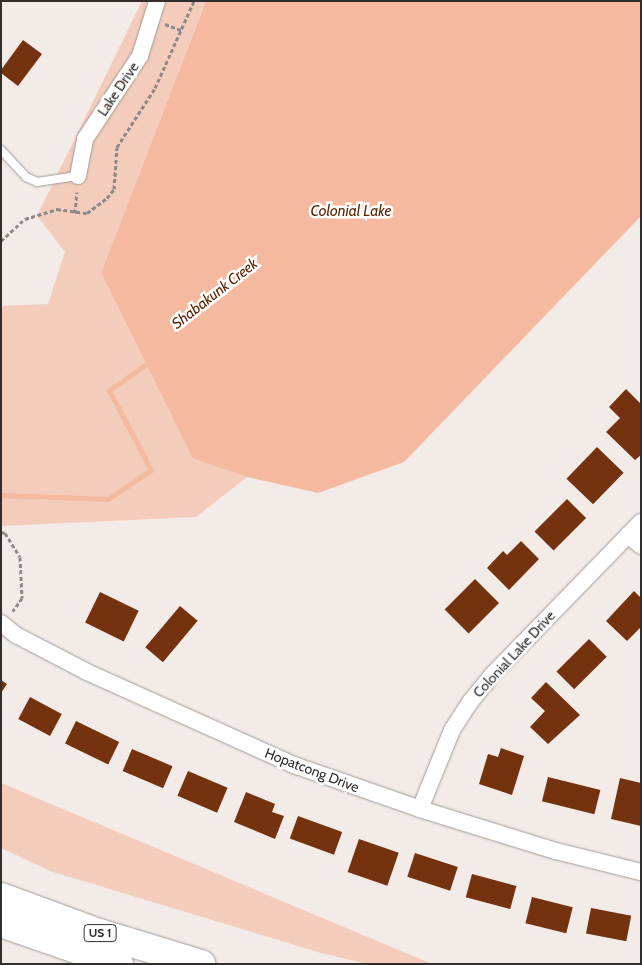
<!DOCTYPE html>
<style>
body{margin:0}
#map{position:relative;width:642px;height:965px;overflow:hidden;background:#f3ebe7;font-family:Cabin,sans-serif}
div>[style]{position:absolute}
.green>*{inset:0;background:#f3ccbb}
.water>*{inset:0;background:#f5b99f}
.stream>*{height:5px;margin:-2.5px;padding:0 2.5px;transform-origin:2.5px;border-radius:2.5px;background:#f5b99f}
.building>*{inset:0;background:#74320f;transform-origin:0 0}
.path>*{height:3px;margin-top:-1.5px;transform-origin:0;background:repeating-linear-gradient(90deg,#8e8986 0 4px,transparent 0 6.5px)}
.roads{filter:drop-shadow(0 0 1px #a39b98) drop-shadow(0 0 1px #a39b98)}
.lane>*{height:8px;margin:-4px;padding:0 4px;transform-origin:4px;border-radius:4px;background:#fff}
.street>*{height:16px;margin:-8px;padding:0 8px;transform-origin:8px;border-radius:8px;background:#fff}
.highway>*{height:28px;margin:-14px;padding:0 14px;transform-origin:14px;border-radius:14px;background:#fff}
span{translate:-50% -50%;white-space:nowrap;text-align:center;line-height:1.15;-webkit-text-stroke:5px #fff;paint-order:stroke}
.shield-label span{padding:1px 4px;background:#fff;border:1px solid;border-radius:4px;-webkit-text-stroke-width:0}
.shield-label{font-size:12px;color:#312e2d;font-weight:700}
.street-label{font-size:14px;color:#312e2d}
.water-label{font-size:15px;color:#5e2302;font-style:italic}
.frame{position:absolute;inset:0;border:2px solid #312e2d;pointer-events:none}
</style>
<div id="map">
<div class="green">
<i style="clip-path:polygon(142px 1px,206px 1px,101px 273px,193px 459px,247px 477px,196px 517px,1px 526px,1px 306px,48px 304px,65px 252px,37px 216px)"></i>
<i style="clip-path:polygon(1px 783px,432px 964px,367px 964px,321px 953px,50px 871px,1px 848px)"></i>
</div>
<div class="water">
<i style="clip-path:polygon(206px 1px,641px 1px,641px 216px,404px 462px,318px 493px,247px 477px,193px 459px,101px 273px)"></i>
</div>
<div class="stream">
<i style="left:1px;top:495px;width:107px;rotate:2.1deg"></i>
<i style="left:108px;top:499px;width:52px;rotate:-34deg"></i>
<i style="left:151px;top:470px;width:90px;rotate:-117.7deg"></i>
<i style="left:109px;top:390px;width:51px;rotate:-34.6deg"></i>
</div>
<div class="building">
<i style="clip-path:polygon(23px 40px,42px 54px,18px 86px,1px 73px,1px 70px)"></i>
<i style="clip-path:polygon(626px 389px,641px 404px,641px 455px,635px 460px,606px 432px,620px 418px,609px 407px)"></i>
<i style="left:597px;top:447px;width:37px;height:44px;rotate:44deg"></i>
<i style="left:567px;top:499px;width:27px;height:46px;rotate:45deg"></i>
<i style="clip-path:polygon(521px 541px,539px 559px,509px 590px,487px 568px,503px 551px,507px 555px)"></i>
<i style="left:475px;top:579px;width:34px;height:43px;rotate:45deg"></i>
<i style="clip-path:polygon(634px 591px,641px 598px,641px 627px,627px 641px,606px 621px)"></i>
<i style="left:100px;top:592px;width:43px;height:34px;rotate:26deg"></i>
<i style="left:180px;top:606px;width:23px;height:54px;rotate:40deg"></i>
<i style="left:589px;top:639px;width:25px;height:46px;rotate:45deg"></i>
<i style="clip-path:polygon(1px 680px,7px 684px,1px 693px)"></i>
<i style="clip-path:polygon(546px 682px,580px 715px,548px 744px,530px 727px,545px 711px,531px 698px)"></i>
<i style="left:30px;top:697px;width:36px;height:25px;rotate:28deg"></i>
<i style="left:76px;top:721px;width:48px;height:25px;rotate:26deg"></i>
<i style="clip-path:polygon(501px 748px,524px 756px,512px 795px,479px 784px,488px 754px,498px 757px)"></i>
<i style="left:132px;top:749px;width:44px;height:24px;rotate:23deg"></i>
<i style="left:188px;top:771px;width:43px;height:27px;rotate:23deg"></i>
<i style="left:548px;top:777px;width:54px;height:25px;rotate:14deg"></i>
<i style="clip-path:polygon(620px 778px,641px 783px,641px 826px,611px 819px)"></i>
<i style="clip-path:polygon(246px 792px,275px 804px,272px 812px,284px 816px,275px 839px,234px 822px)"></i>
<i style="left:298px;top:816px;width:47px;height:24px;rotate:20deg"></i>
<i style="left:359px;top:839px;width:42px;height:35px;rotate:19deg"></i>
<i style="left:415px;top:853px;width:45px;height:25px;rotate:18deg"></i>
<i style="left:472px;top:874px;width:46px;height:24px;rotate:15deg"></i>
<i style="left:532px;top:897px;width:42px;height:27px;rotate:14deg"></i>
<i style="left:591px;top:908px;width:41px;height:26px;rotate:11deg"></i>
</div>
<div class="path">
<i style="left:165px;top:24px;width:17px;rotate:21deg"></i>
<i style="left:75px;top:213px;width:21px;rotate:-85deg"></i>
<i style="left:1px;top:241px;width:33px;rotate:-43deg"></i>
<i style="left:25px;top:219px;width:34px;rotate:-17deg"></i>
<i style="left:57px;top:209px;width:30px;rotate:8deg"></i>
<i style="left:87px;top:213px;width:25px;rotate:-37deg"></i>
<i style="left:107px;top:198px;width:11px;rotate:-52deg"></i>
<i style="left:114px;top:189px;width:42px;rotate:-85.9deg"></i>
<i style="left:117px;top:147px;width:70px;rotate:-57.2deg"></i>
<i style="left:155px;top:88px;width:95px;rotate:-65.9deg"></i>
<i style="left:1px;top:532px;width:4px;rotate:14deg"></i>
<i style="left:5px;top:533px;width:28px;rotate:58deg"></i>
<i style="left:20px;top:557px;width:41px;rotate:87.2deg"></i>
<i style="left:22px;top:598px;width:16px;rotate:125deg"></i>
</div>
<div class="roads">
<div class="lane">
<i style="left:1px;top:150px;width:37px;rotate:47deg"></i>
<i style="left:26px;top:177px;width:12px;rotate:24deg"></i>
<i style="left:37px;top:182px;width:41px;rotate:-8.3deg"></i>
</div>
<div class="street">
<i style="left:78px;top:176px;width:38px;rotate:-79deg"></i>
<i style="left:85px;top:139px;width:100px;rotate:-56.5deg"></i>
<i style="left:140px;top:56px;width:58px;rotate:-72.8deg"></i>
<i style="left:628px;top:535px;width:17px;rotate:40deg"></i>
<i style="left:1px;top:623px;width:19px;rotate:39deg"></i>
<i style="left:16px;top:635px;width:80px;rotate:27.5deg"></i>
<i style="left:87px;top:672px;width:227px;rotate:24.2deg"></i>
<i style="left:294px;top:765px;width:133px;rotate:19.2deg"></i>
<i style="left:420px;top:809px;width:142px;rotate:17.2deg"></i>
<i style="left:556px;top:851px;width:88px;rotate:13.9deg"></i>
<i style="left:420px;top:809px;width:85px;rotate:-67.9deg"></i>
<i style="left:452px;top:730px;width:35px;rotate:-57deg"></i>
<i style="left:471px;top:701px;width:35px;rotate:-51deg"></i>
<i style="left:493px;top:674px;width:212px;rotate:-45.8deg"></i>
</div>
<div class="highway">
<i style="left:1px;top:897px;width:104px;rotate:20.2deg"></i>
<i style="left:99px;top:933px;width:107px;rotate:16.9deg"></i>
<i style="left:1px;top:923px;width:125px;rotate:19.2deg"></i>
</div>
</div>
<div class="shield-label">
<span style="left:100px;top:933px">US 1</span>
</div>
<div class="street-label">
<span style="left:118px;top:89px;rotate:-56deg">Lake Drive</span>
<span style="left:514px;top:654px;rotate:-47deg">Colonial Lake Drive</span>
<span style="left:312px;top:770px;rotate:21deg">Hopatcong Drive</span>
</div>
<div class="water-label">
<span style="left:351px;top:212px">Colonial Lake</span>
<span style="left:215px;top:294px;rotate:-38deg">Shabakunk Creek</span>
</div>
<div class="frame"></div>
</div>
